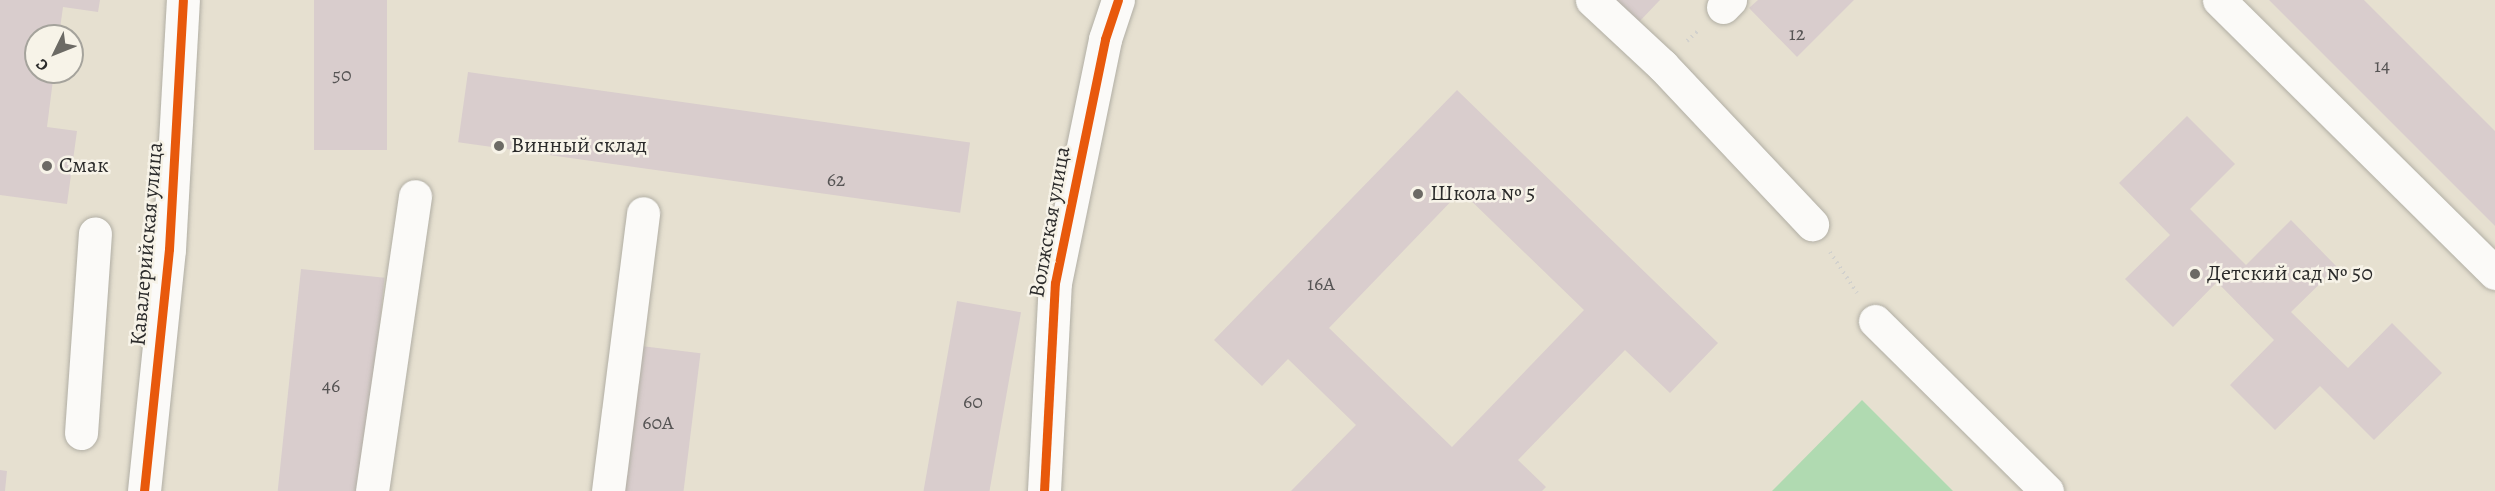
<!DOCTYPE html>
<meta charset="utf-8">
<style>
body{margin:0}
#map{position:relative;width:2495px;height:491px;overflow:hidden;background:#e6e0d0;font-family:Alegreya,serif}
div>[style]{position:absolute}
.green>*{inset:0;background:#b0dab1}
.building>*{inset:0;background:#d9cdcd;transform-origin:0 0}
.path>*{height:4px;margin-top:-2px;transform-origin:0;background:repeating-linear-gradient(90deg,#d2d1cd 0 1.5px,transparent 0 6px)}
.roads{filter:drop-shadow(0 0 2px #b1aea4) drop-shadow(0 0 2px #b1aea4)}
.minor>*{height:33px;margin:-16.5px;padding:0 16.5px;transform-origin:16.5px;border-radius:16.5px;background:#fbfaf8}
.cycleway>*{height:9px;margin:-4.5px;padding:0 4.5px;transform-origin:4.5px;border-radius:4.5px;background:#e8590c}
.dots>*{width:16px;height:16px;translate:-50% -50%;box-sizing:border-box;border:3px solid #f7f3e8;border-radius:50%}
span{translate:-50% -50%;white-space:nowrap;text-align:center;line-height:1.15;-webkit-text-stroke:5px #f7f3e8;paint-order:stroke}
.number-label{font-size:20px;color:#565454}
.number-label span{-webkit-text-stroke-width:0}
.poi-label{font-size:22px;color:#2b2b2b}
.left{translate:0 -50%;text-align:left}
.street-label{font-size:22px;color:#2b2b2b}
.north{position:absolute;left:24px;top:24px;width:60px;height:60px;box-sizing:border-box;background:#f7f3e8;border:2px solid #a5a39c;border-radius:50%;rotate:227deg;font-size:16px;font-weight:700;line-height:24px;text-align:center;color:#2b2b2b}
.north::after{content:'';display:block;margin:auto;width:21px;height:27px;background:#6c6a65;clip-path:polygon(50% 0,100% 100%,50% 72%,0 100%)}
</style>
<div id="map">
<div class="green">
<i style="clip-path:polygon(1862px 400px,1953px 491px,1772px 491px)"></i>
</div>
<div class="building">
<i style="clip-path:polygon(0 0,100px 0,98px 12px,63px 7px,59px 36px,36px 36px,36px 72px,54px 72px,47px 127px,77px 131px,67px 204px,0 195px)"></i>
<i style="left:314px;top:0;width:73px;height:150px"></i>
<i style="clip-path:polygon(1615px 0,1660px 0,1638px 23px)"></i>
<i style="clip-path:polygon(1758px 0,1854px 0,1797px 57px,1749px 8px)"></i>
<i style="clip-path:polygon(2269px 0,2364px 0,2495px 131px,2495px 226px)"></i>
<i style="left:468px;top:72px;width:507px;height:71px;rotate:8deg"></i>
<i style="clip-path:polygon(evenodd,1457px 90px,1718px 343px,1670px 393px,1625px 350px,1518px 460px,1546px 487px,1542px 491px,1291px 491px,1356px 425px,1288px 359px,1262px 386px,1214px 340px,1457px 90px,1461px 191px,1584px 310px,1452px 447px,1329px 328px,1461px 191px)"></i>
<i style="clip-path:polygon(2187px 116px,2235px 164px,2190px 209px,2246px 265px,2291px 220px,2337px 267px,2291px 312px,2348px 368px,2392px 323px,2442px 373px,2374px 440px,2320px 386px,2275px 430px,2230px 385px,2274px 340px,2217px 282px,2173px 327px,2125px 279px,2170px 235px,2119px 183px)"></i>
<i style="left:301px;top:269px;width:84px;height:223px;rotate:6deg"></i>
<i style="left:957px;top:301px;width:65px;height:193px;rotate:10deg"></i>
<i style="left:633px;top:345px;width:68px;height:147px;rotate:7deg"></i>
<i style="clip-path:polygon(0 470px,7px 471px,5px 491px,0 491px)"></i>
</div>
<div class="path">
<i style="left:1687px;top:41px;width:16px;rotate:-43deg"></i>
<i style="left:1830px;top:252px;width:49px;rotate:56.6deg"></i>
</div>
<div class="roads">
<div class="minor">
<i style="left:1592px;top:0;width:96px;rotate:42.9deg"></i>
<i style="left:1662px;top:65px;width:219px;rotate:46.7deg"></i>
<i style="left:2219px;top:0;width:388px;rotate:44.7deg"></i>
<i style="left:1723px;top:7px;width:10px;rotate:-45deg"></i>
<i style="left:1875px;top:321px;width:242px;rotate:44.7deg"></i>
<i style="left:81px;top:433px;width:200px;rotate:-86deg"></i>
<i style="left:144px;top:491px;width:243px;rotate:-84.1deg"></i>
<i style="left:169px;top:249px;width:249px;rotate:-86.8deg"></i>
<i style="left:372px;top:491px;width:298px;rotate:-81.7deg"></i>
<i style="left:608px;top:491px;width:280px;rotate:-82.8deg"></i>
<i style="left:1044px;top:491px;width:208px;rotate:-87deg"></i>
<i style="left:1055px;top:283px;width:249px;rotate:-78.4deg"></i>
<i style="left:1105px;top:39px;width:41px;rotate:-71.6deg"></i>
</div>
</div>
<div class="cycleway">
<i style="left:144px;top:491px;width:243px;rotate:-84.1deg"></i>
<i style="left:169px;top:249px;width:249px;rotate:-86.8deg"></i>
<i style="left:1044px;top:491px;width:208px;rotate:-87deg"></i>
<i style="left:1055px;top:283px;width:249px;rotate:-78.4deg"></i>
<i style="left:1105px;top:39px;width:41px;rotate:-71.6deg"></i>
</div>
<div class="dots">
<i style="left:499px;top:146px;background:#6c6a65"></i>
<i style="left:47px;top:166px;background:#6c6a65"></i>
<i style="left:1418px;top:194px;background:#6c6a65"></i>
<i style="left:2195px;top:274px;background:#6c6a65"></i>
</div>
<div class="number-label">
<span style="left:1797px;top:33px">12</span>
<span style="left:2382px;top:65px">14</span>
<span style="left:342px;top:74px">50</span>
<span style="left:836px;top:179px">62</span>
<span style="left:1321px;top:283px">16А</span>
<span style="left:331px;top:385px">46</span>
<span style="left:973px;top:401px">60</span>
<span style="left:658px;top:422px">60А</span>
</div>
<div class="poi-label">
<span class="left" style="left:511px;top:146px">Винный склад</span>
<span class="left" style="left:59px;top:166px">Смак</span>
<span class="left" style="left:1430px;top:194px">Школа № 5</span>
<span class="left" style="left:2207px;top:274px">Детский сад № 50</span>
</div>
<div class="street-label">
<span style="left:1050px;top:222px;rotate:-80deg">Волжская улица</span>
<span style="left:147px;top:244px;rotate:-85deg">Кавалерийская улица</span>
</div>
<div class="north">С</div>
</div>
